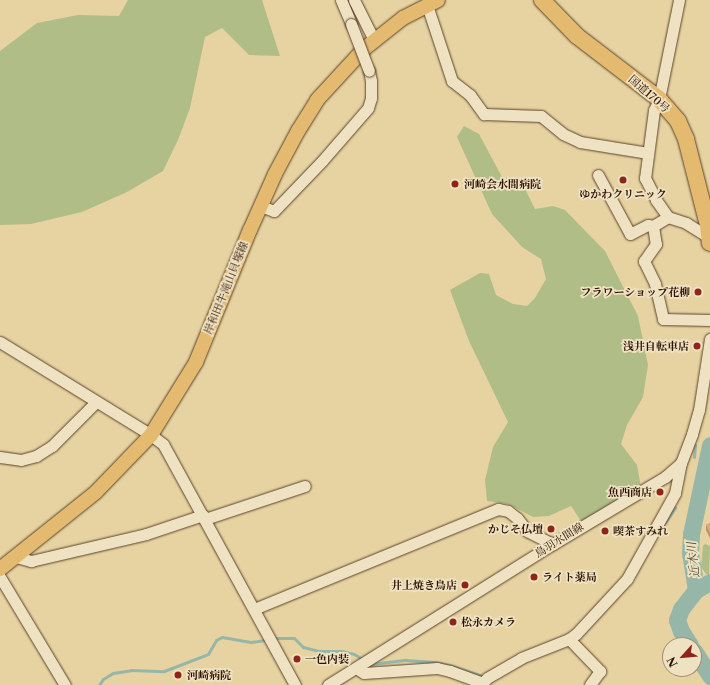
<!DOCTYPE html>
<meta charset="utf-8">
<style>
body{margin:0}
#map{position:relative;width:710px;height:685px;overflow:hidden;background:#e6d3a1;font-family:"Libre Caslon Text","Noto Serif JP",serif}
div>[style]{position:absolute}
.green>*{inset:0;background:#b1bd87}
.stream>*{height:3px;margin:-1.5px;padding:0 1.5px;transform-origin:1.5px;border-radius:1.5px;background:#96b7a8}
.river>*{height:17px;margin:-8.5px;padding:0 8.5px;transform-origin:8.5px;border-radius:8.5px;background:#96b7a8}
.roads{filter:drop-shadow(0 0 1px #5c422a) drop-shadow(0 0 1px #5c422a)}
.minor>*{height:11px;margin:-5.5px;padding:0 5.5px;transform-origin:5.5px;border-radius:5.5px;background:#efe2c2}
.major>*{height:14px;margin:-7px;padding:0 7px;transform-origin:7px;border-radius:7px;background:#e3ba70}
.highway>*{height:16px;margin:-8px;padding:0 8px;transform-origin:8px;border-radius:8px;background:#e3ba70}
.bridges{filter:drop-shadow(0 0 1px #5c422a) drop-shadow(0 0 1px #5c422a)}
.minor-bridge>*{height:11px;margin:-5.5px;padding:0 5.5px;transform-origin:5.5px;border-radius:5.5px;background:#efe2c2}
.wall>*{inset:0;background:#bf916c}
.building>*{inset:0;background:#dea97d}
.dots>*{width:11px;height:11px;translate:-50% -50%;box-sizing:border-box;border:2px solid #efe2c2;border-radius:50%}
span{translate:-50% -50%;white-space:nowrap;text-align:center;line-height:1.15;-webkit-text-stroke:3.5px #efe2c2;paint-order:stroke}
.street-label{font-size:11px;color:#2e1202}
.poi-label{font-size:11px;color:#2e1202;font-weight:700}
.left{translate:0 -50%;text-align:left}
.right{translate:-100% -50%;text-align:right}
.water-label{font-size:12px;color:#524c3c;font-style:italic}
.north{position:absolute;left:662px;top:637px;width:40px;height:40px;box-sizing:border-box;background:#efe2c2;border:1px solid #a28f75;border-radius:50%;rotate:243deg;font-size:11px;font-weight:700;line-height:16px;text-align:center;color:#2e1202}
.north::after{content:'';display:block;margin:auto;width:14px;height:18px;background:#8f2418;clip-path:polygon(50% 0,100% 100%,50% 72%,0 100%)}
</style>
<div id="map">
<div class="green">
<i style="clip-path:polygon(128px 0,262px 0,280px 56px,249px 55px,222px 28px,205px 37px,190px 108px,178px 140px,163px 171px,127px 192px,82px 212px,31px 224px,0 225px,0 51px,37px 23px,78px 15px,119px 16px)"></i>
<i style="clip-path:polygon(464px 126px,479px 134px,502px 177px,520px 179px,535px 209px,553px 206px,565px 210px,605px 251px,638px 316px,648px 365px,643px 397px,627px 425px,621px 444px,637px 465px,641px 487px,581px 521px,571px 506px,549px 516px,533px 517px,508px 504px,487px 501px,485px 480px,493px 447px,508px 422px,469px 341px,450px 290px,480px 273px,489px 274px,496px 295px,513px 304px,527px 306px,535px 298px,546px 279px,541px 259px,522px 247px,492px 214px,457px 137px)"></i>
<i style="clip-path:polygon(705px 544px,710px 546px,709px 575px,706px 574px,701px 567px,703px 546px)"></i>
</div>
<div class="stream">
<i style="left:694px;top:457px;width:12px;rotate:-85deg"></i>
<i style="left:660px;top:530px;width:27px;rotate:-56deg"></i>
<i style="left:276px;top:638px;width:18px"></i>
<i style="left:294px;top:638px;width:13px;rotate:45deg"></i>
<i style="left:303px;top:647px;width:16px;rotate:14deg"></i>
<i style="left:319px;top:651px;width:23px"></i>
<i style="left:342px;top:651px;width:12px;rotate:14deg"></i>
<i style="left:354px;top:654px;width:9px;rotate:32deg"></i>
<i style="left:371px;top:664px;width:35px;rotate:-7deg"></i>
<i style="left:406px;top:660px;width:28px;rotate:4deg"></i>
<i style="left:434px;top:662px;width:15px;rotate:11deg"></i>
<i style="left:449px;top:665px;width:35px;rotate:18deg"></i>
<i style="left:99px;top:685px;width:7px;rotate:-56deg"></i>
<i style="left:103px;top:679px;width:12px;rotate:-31deg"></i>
<i style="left:113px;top:673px;width:18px;rotate:-9deg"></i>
<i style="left:131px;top:670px;width:33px;rotate:2deg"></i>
<i style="left:164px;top:671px;width:47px;rotate:-21.1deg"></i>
<i style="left:208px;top:654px;width:16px;rotate:-60deg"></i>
<i style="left:216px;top:640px;width:7px;rotate:-27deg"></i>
<i style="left:222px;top:637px;width:29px;rotate:10deg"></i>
<i style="left:251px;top:642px;width:14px;rotate:-8deg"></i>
</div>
<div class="river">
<i style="left:696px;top:590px;width:36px;rotate:-99deg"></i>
<i style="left:690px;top:554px;width:20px;rotate:-87deg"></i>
<i style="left:691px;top:534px;width:91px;rotate:-77.9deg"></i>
<i style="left:690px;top:645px;width:17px;rotate:-123deg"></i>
<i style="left:681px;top:631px;width:12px;rotate:-110deg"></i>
<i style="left:677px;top:620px;width:12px;rotate:-70deg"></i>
<i style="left:681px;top:609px;width:24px;rotate:-52deg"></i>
<i style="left:696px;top:590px;width:16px;rotate:-30deg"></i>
<i style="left:694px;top:651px;width:30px;rotate:57deg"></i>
</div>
<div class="roads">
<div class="minor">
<i style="left:341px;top:0;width:26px;rotate:67deg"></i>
<i style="left:354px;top:0;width:45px;rotate:63.4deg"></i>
<i style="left:679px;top:0;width:101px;rotate:101.4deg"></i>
<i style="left:659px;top:99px;width:12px;rotate:114deg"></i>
<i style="left:654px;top:110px;width:69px;rotate:97.5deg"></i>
<i style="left:645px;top:178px;width:25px;rotate:63deg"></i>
<i style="left:656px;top:200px;width:21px;rotate:55deg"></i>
<i style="left:668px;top:217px;width:19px;rotate:18deg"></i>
<i style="left:686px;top:223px;width:28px;rotate:32deg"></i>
<i style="left:427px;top:5px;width:80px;rotate:71.8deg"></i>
<i style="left:452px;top:81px;width:23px;rotate:38deg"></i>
<i style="left:470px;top:95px;width:24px;rotate:54deg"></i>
<i style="left:484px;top:114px;width:57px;rotate:2deg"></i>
<i style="left:541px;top:116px;width:28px;rotate:39deg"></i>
<i style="left:563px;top:134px;width:19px;rotate:25deg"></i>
<i style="left:580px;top:142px;width:69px;rotate:9.2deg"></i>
<i style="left:598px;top:175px;width:67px;rotate:61.5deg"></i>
<i style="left:630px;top:234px;width:20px;rotate:-27deg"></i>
<i style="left:648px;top:225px;width:5px;rotate:11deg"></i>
<i style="left:261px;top:206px;width:14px;rotate:21deg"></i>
<i style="left:274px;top:211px;width:69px;rotate:-46.2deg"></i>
<i style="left:322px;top:161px;width:70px;rotate:-49deg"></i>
<i style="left:368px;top:108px;width:10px;rotate:-73deg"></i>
<i style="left:371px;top:98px;width:17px;rotate:-90deg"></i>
<i style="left:371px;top:81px;width:10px;rotate:-101deg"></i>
<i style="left:668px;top:217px;width:17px;rotate:149deg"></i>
<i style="left:653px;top:226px;width:18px;rotate:81deg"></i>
<i style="left:656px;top:244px;width:21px;rotate:125deg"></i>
<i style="left:644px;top:261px;width:25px;rotate:64deg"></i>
<i style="left:655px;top:284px;width:36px;rotate:77deg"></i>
<i style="left:663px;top:319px;width:47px;rotate:1.2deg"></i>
<i style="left:0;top:342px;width:177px;rotate:31.6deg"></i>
<i style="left:151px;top:435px;width:15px;rotate:37deg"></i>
<i style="left:163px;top:444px;width:275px;rotate:61.3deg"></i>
<i style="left:0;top:457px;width:21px;rotate:8deg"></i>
<i style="left:21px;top:460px;width:16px;rotate:-15deg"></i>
<i style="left:36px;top:456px;width:19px;rotate:-32deg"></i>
<i style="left:52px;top:446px;width:62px;rotate:-45deg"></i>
<i style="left:205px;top:519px;width:105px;rotate:-18.3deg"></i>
<i style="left:16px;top:557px;width:16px;rotate:15deg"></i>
<i style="left:31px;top:561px;width:118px;rotate:-13.2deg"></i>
<i style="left:146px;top:534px;width:60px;rotate:-18.4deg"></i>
<i style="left:0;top:577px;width:126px;rotate:59deg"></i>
<i style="left:254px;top:609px;width:264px;rotate:-22.3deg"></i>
<i style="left:498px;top:509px;width:10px;rotate:11deg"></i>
<i style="left:508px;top:511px;width:11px;rotate:38deg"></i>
<i style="left:517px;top:518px;width:16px;rotate:52deg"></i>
<i style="left:527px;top:531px;width:29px;rotate:27deg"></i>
<i style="left:569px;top:639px;width:45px;rotate:45.9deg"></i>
<i style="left:600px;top:671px;width:17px;rotate:126deg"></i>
<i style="left:356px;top:668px;width:9px;rotate:32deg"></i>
<i style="left:364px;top:673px;width:73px;rotate:-3.9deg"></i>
<i style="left:437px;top:668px;width:13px;rotate:13deg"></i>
<i style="left:450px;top:671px;width:35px;rotate:20deg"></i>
<i style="left:328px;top:685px;width:266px;rotate:-32.1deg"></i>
<i style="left:553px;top:544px;width:131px;rotate:-30.9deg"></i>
<i style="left:665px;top:477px;width:21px;rotate:-41deg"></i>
<i style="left:681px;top:463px;width:31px;rotate:-69deg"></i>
<i style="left:692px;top:434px;width:25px;rotate:-74deg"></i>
<i style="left:699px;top:410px;width:72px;rotate:-81.2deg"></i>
<i style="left:481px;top:685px;width:9px;rotate:-49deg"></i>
<i style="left:487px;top:678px;width:39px;rotate:-30deg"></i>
<i style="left:521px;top:658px;width:52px;rotate:-21.6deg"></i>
<i style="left:569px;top:639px;width:9px;rotate:-36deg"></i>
<i style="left:576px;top:634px;width:75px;rotate:-47.2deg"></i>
<i style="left:627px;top:579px;width:98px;rotate:-60.8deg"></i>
<i style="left:675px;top:493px;width:31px;rotate:-79deg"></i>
</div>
<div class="major">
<i style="left:0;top:569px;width:123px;rotate:-38.7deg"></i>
<i style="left:96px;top:492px;width:79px;rotate:-46deg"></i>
<i style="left:151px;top:435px;width:86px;rotate:-58.3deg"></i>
<i style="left:196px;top:362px;width:143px;rotate:-67.8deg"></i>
<i style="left:250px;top:230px;width:61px;rotate:-65.9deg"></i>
<i style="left:275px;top:174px;width:49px;rotate:-61.9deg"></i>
<i style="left:298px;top:131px;width:36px;rotate:-58deg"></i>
<i style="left:317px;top:100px;width:69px;rotate:-47.3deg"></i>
<i style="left:364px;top:49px;width:50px;rotate:-38.5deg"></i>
<i style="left:403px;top:18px;width:39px;rotate:-27deg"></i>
</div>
<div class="highway">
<i style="left:542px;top:0;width:50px;rotate:45.8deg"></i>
<i style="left:577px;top:36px;width:103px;rotate:37.5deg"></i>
<i style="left:659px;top:99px;width:29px;rotate:49deg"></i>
<i style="left:678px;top:121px;width:20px;rotate:66deg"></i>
<i style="left:686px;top:139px;width:89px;rotate:75.7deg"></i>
<i style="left:708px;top:225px;width:18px;rotate:84deg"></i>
</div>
</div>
<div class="bridges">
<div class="minor-bridge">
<i style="left:351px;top:24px;width:50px;rotate:69deg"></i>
</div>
</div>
<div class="wall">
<i style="clip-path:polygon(710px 523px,710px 538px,706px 530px,706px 525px)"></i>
</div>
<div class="building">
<i style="clip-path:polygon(710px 523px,710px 533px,706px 525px)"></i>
</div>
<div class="dots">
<i style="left:623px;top:180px;background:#8f2418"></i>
<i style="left:455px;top:184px;background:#8f2418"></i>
<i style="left:698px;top:292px;background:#8f2418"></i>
<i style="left:697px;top:346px;background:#8f2418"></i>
<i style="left:660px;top:492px;background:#8f2418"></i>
<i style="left:551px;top:529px;background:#8f2418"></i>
<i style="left:605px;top:531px;background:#8f2418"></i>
<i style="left:534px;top:577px;background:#8f2418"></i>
<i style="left:465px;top:585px;background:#8f2418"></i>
<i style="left:453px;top:622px;background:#8f2418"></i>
<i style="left:297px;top:659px;background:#8f2418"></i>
<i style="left:178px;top:675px;background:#8f2418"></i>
</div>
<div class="street-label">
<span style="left:649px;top:94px;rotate:41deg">国道170号</span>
<span style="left:226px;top:288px;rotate:-68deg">岸和田牛滝山貝塚線</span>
<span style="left:559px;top:540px;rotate:-32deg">鳥羽水間線</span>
</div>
<div class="poi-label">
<span class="left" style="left:464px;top:184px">河崎会水間病院</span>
<span style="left:623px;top:194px">ゆかわクリニック</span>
<span class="right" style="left:690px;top:292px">フラワーショップ花柳</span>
<span class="right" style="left:689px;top:346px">浅井自転車店</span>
<span class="right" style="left:652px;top:492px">魚西商店</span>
<span class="right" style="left:543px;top:529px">かじそ仏壇</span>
<span class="left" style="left:613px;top:531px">喫茶すみれ</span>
<span class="left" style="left:542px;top:577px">ライト薬局</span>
<span class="right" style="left:457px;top:585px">井上焼き鳥店</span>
<span class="left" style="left:461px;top:622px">松永カメラ</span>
<span class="left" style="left:305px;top:659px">一色内装</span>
<span class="left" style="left:187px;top:675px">河崎病院</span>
</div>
<div class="water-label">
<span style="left:693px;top:560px;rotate:-96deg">近木川</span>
</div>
<div class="north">N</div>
</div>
